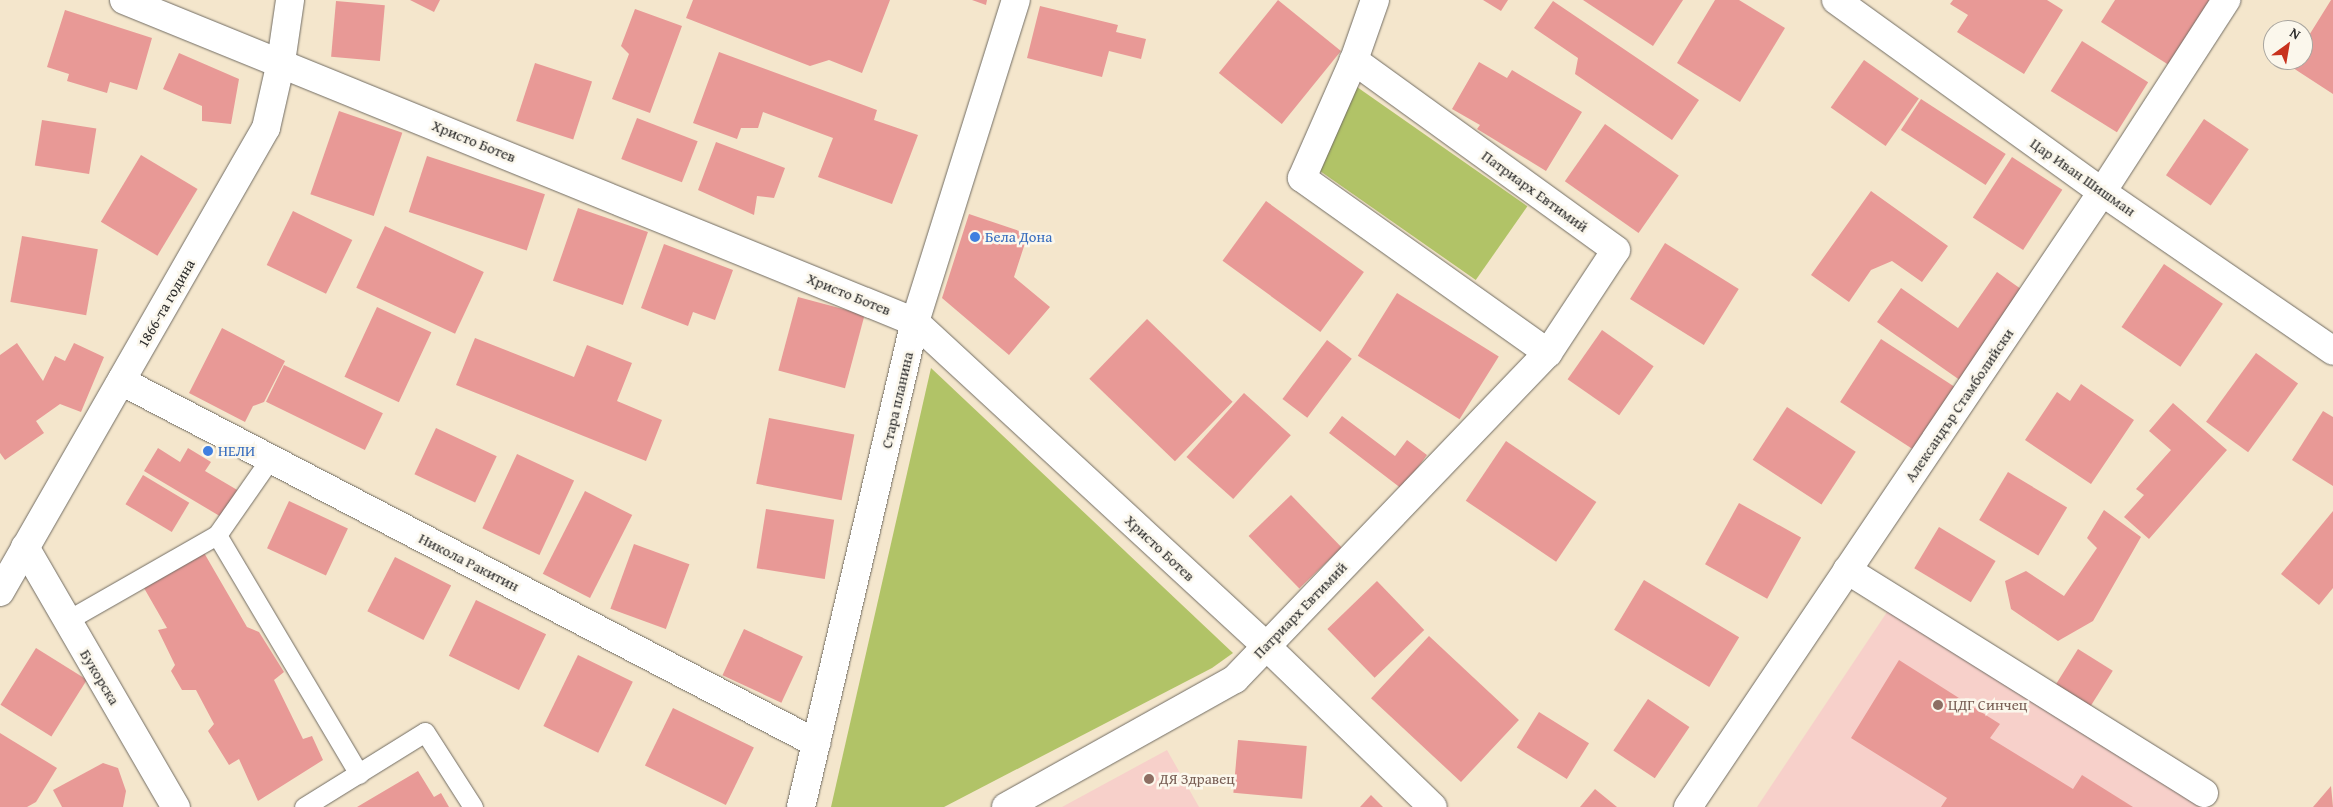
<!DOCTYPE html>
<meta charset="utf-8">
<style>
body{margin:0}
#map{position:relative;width:2333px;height:807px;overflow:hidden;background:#f4e6cc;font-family:"Gentium Book Plus",serif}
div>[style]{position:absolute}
.built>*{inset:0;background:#f7d0ca}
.green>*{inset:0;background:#b1c367;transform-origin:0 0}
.building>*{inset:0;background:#e89996;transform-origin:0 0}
.roads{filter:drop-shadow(0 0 1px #716c63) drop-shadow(0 0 1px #716c63)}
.service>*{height:19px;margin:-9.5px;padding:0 9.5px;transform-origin:9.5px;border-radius:9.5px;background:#fff}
.minor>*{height:28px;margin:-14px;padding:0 14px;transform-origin:14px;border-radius:14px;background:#fff}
.tertiary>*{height:28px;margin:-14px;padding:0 14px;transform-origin:14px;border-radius:14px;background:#fff}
.dots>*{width:14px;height:14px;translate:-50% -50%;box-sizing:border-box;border:2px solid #fbf7ec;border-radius:50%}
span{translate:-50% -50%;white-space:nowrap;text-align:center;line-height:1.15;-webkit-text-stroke:5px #fbf7ec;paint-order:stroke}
.street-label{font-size:15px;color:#2b2b2b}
.shop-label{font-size:15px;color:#366cbe}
.left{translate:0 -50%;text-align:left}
.education-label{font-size:15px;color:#785e54}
.north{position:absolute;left:2263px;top:20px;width:50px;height:50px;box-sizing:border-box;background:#fbf7ec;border:1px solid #a8a59f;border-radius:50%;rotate:32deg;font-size:14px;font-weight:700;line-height:20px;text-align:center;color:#2b2b2b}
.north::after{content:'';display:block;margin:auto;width:18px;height:22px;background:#c8321e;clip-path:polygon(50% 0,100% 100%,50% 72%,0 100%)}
</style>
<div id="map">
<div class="built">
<i style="clip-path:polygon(1893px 603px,2209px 807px,1757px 807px)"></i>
<i style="clip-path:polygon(1167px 750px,1199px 807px,1062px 807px)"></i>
</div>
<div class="green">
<i style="left:1357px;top:87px;width:208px;height:90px;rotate:35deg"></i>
<i style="clip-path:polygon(931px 368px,1233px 653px,1212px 668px,944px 807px,831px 807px)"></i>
</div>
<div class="building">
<i style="clip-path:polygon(410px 0,440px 0,434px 12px)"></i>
<i style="clip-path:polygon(693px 0,890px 0,862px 73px,829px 60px,810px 66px,686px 18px)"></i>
<i style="clip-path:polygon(972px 0,987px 0,986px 5px)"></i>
<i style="left:1278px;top:0;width:81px;height:94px;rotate:39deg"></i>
<i style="clip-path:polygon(1483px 0,1508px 0,1501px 11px)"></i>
<i style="clip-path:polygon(1583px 0,1683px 0,1653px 46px)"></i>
<i style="clip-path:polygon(1715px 0,1739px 0,1785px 28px,1740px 102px,1677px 63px)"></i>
<i style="clip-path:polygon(1953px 0,2047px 0,2063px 10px,2024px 74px,1957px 32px,1968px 15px,1950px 4px)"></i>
<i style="clip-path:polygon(2115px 0,2215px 0,2172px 67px,2101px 22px)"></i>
<i style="clip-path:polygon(2331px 0,2333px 0,2333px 94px,2290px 66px,2294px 60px,2303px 60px,2303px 45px)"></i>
<i style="left:336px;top:1px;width:49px;height:56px;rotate:5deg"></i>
<i style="clip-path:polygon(1553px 1px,1699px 100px,1672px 140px,1575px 74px,1578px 58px,1534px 28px)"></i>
<i style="clip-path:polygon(1040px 6px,1118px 25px,1116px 32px,1146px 39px,1141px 59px,1109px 51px,1102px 77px,1027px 58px)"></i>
<i style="clip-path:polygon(635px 9px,682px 26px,650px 113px,612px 99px,629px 54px,621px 46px)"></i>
<i style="clip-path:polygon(65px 10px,152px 38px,137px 90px,110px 82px,107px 93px,67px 81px,69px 74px,47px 67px)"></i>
<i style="left:2082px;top:41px;width:78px;height:59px;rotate:32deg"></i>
<i style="clip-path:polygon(719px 52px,877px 110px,874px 120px,918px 135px,892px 204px,818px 177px,833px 138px,763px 112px,758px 128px,741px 128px,737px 139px,693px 123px)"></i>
<i style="clip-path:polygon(179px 53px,239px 79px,231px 124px,202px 121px,202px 106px,163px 89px)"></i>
<i style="left:1864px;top:60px;width:67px;height:58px;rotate:35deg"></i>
<i style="clip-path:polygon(1479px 62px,1507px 78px,1512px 70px,1582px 112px,1546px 171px,1477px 129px,1480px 125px,1452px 109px)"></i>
<i style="left:535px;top:63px;width:60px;height:61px;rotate:18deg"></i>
<i style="left:1921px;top:99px;width:101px;height:37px;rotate:33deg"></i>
<i style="left:339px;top:111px;width:67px;height:88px;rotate:19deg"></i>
<i style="left:637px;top:118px;width:65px;height:44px;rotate:21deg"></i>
<i style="left:2204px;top:119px;width:54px;height:68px;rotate:34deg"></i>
<i style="left:42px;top:120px;width:55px;height:46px;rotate:9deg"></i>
<i style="left:1605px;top:124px;width:90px;height:70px;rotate:35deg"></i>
<i style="clip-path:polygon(716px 142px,785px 168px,774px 198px,757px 196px,754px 215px,698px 190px)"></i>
<i style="left:141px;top:155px;width:66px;height:78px;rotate:31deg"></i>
<i style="left:427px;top:156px;width:124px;height:59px;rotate:18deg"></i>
<i style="left:2012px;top:157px;width:60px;height:72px;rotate:33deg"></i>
<i style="clip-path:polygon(1871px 191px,1948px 246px,1922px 282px,1892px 261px,1871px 270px,1849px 302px,1811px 275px)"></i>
<i style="left:1266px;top:201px;width:121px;height:74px;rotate:36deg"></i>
<i style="left:578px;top:208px;width:74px;height:77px;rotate:19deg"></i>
<i style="left:293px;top:211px;width:66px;height:60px;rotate:26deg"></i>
<i style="clip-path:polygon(969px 214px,1028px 234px,1014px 277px,1050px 307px,1009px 355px,942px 298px)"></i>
<i style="left:385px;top:226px;width:109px;height:68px;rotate:25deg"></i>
<i style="left:22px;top:236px;width:77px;height:67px;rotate:10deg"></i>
<i style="left:1665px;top:243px;width:87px;height:66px;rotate:32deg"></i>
<i style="clip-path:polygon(664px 244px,733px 270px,715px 320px,693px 312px,688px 326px,641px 308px)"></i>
<i style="left:2164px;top:264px;width:71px;height:76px;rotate:34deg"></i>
<i style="clip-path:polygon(1997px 272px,2028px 294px,1964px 383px,1877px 322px,1901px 288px,1958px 328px)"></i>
<i style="left:1397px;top:293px;width:120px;height:74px;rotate:32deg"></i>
<i style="left:798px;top:297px;width:69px;height:76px;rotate:15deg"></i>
<i style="left:377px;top:307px;width:60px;height:77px;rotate:25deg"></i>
<i style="left:1147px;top:319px;width:119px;height:83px;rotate:44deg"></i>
<i style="clip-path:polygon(222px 328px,285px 361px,264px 402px,253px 406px,245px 422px,189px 393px)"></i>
<i style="left:1602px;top:330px;width:63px;height:60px;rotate:35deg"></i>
<i style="clip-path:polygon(475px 338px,574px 377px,587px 345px,632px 363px,617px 401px,662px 420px,646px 461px,456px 385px)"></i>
<i style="left:1881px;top:339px;width:95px;height:75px;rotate:33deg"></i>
<i style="left:1327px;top:340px;width:31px;height:74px;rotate:37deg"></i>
<i style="clip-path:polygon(17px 343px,43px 381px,55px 356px,65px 361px,74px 343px,104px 357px,81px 412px,60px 404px,36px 421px,44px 433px,5px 460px,0 453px,0 355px)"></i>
<i style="left:2256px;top:353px;width:52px;height:85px;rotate:36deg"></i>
<i style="left:284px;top:365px;width:110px;height:41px;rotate:26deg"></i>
<i style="clip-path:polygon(2081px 384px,2134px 420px,2091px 484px,2025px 440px,2057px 392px,2070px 401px)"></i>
<i style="left:1244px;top:393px;width:63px;height:86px;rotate:42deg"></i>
<i style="clip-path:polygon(2173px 403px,2227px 450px,2149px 539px,2124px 517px,2144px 495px,2136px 489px,2171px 450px,2149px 431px)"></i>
<i style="left:1787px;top:407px;width:82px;height:63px;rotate:33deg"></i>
<i style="clip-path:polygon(2323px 411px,2333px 417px,2333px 486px,2292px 460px)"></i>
<i style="clip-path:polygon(1342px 416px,1395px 456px,1407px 440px,1427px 455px,1402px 489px,1329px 433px)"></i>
<i style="left:769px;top:418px;width:87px;height:67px;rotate:11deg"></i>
<i style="left:436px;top:428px;width:67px;height:51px;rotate:25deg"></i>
<i style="left:1506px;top:441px;width:109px;height:72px;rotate:34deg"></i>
<i style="clip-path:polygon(158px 448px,180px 462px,188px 448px,211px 462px,205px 471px,239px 491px,223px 518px,144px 471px)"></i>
<i style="left:517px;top:454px;width:63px;height:82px;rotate:25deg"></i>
<i style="left:2008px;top:472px;width:69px;height:56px;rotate:31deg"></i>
<i style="left:143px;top:475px;width:54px;height:34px;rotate:31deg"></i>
<i style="left:585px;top:491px;width:53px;height:93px;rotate:27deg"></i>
<i style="left:1291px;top:495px;width:73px;height:59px;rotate:46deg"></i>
<i style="left:289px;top:501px;width:65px;height:52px;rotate:25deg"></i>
<i style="left:1739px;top:503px;width:71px;height:70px;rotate:29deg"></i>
<i style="left:766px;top:509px;width:69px;height:60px;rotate:9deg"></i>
<i style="clip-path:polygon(2104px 510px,2141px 537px,2093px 621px,2058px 641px,2011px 609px,2005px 581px,2026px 571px,2064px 596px,2097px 548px,2087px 538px)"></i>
<i style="clip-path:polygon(2333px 511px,2333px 588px,2319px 605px,2281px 574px)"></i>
<i style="left:1939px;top:527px;width:66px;height:48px;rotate:31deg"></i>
<i style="left:634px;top:544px;width:59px;height:69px;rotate:20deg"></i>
<i style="clip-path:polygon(203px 551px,247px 627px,259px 632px,284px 672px,274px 680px,303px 739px,312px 736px,323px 760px,258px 801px,239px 759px,229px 765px,208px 731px,214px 724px,196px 690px,182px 690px,171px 671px,175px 665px,158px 630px,167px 628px,144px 588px)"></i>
<i style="left:395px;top:557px;width:63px;height:61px;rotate:27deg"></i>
<i style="left:1644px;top:580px;width:111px;height:58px;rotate:31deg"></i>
<i style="left:1377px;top:581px;width:68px;height:69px;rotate:46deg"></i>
<i style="left:476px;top:600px;width:78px;height:62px;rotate:26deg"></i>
<i style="left:744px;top:629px;width:65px;height:51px;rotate:25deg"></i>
<i style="left:1429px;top:636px;width:123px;height:85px;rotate:43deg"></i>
<i style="left:36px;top:648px;width:60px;height:67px;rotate:32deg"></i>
<i style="left:2078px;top:649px;width:41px;height:49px;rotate:32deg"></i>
<i style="left:578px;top:655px;width:61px;height:79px;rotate:26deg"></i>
<i style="clip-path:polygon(1899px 660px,2000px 724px,1990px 738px,2073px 789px,2082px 775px,2133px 807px,1941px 807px,1947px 798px,1851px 738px)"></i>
<i style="left:1648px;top:699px;width:50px;height:62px;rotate:34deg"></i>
<i style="left:673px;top:708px;width:90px;height:64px;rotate:26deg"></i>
<i style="left:1539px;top:712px;width:59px;height:42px;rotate:32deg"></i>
<i style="clip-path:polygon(0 733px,57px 768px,36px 802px,27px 807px,0 807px)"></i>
<i style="left:1238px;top:740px;width:69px;height:53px;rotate:5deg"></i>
<i style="clip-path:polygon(103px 763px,118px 768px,126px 791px,123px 807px,62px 807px,53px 790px)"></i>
<i style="clip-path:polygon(418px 771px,434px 797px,441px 793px,449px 807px,357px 807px)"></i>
<i style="clip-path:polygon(2331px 786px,2333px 807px,2313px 807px)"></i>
<i style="clip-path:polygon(1595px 789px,1617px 807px,1580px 807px)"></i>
<i style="clip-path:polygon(1371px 795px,1383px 807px,1360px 807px)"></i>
</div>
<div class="roads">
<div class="service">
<i style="left:217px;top:535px;width:93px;rotate:-55.1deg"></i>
<i style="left:66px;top:621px;width:174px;rotate:-29.7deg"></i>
<i style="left:217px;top:535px;width:278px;rotate:59.3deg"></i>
<i style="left:304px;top:807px;width:142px;rotate:-31.8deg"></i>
<i style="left:425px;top:732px;width:89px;rotate:57.4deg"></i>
</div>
<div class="minor">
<i style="left:1375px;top:0;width:64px;rotate:109.3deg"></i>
<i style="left:1354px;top:60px;width:129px;rotate:113.8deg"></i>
<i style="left:1302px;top:178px;width:302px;rotate:35.4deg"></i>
<i style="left:1836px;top:0;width:328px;rotate:35.8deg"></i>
<i style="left:2102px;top:192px;width:280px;rotate:34.5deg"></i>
<i style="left:121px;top:381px;width:784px;rotate:27.51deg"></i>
<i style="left:25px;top:547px;width:301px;rotate:59.9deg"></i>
<i style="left:1847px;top:570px;width:421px;rotate:32deg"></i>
<i style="left:0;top:592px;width:535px;rotate:-60.18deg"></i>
<i style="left:266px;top:128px;width:68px;rotate:-77.2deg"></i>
<i style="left:281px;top:62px;width:63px;rotate:-81.7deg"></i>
<i style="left:801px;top:807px;width:498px;rotate:-76.8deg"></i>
<i style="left:915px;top:322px;width:337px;rotate:-72.6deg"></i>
<i style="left:1006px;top:807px;width:262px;rotate:-29.2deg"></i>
<i style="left:1235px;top:679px;width:452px;rotate:-46.2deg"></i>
<i style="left:1548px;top:353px;width:123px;rotate:-56.6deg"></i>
<i style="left:1616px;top:250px;width:324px;rotate:-144.1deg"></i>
<i style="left:1688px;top:807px;width:741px;rotate:-56.05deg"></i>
<i style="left:2102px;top:192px;width:229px;rotate:-57.1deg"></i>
</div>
<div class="tertiary">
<i style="left:124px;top:0;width:854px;rotate:22.15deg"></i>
<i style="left:915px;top:322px;width:476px;rotate:42.7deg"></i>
<i style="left:1265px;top:645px;width:233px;rotate:44deg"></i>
</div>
</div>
<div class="dots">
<i style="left:975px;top:237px;background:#3f7fe0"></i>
<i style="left:208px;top:451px;background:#3f7fe0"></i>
<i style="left:1938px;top:705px;background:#8d6e63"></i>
<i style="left:1149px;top:779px;background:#8d6e63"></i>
</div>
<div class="street-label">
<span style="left:474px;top:141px;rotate:22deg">Христо Ботев</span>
<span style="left:2083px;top:177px;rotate:35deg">Цар Иван Шишман</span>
<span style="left:1535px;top:191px;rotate:36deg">Патриарх Евтимий</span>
<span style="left:849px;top:294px;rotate:22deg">Христо Ботев</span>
<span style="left:166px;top:303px;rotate:-60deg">1866-та година</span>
<span style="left:897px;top:400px;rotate:-77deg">Стара планина</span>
<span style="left:1959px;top:405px;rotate:-56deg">Александър Стамболийски</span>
<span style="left:1160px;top:548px;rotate:43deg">Христо Ботев</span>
<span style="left:469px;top:562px;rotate:27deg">Никола Ракитин</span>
<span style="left:1300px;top:610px;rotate:-46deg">Патриарх Евтимий</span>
<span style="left:100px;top:677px;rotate:59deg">Букорска</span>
</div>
<div class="shop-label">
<span class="left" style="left:985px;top:237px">Бела Дона</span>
<span class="left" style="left:218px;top:451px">НЕЛИ</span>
</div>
<div class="education-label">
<span class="left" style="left:1948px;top:705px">ЦДГ Синчец</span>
<span class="left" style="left:1159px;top:779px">ДЯ Здравец</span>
</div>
<div class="north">N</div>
</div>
